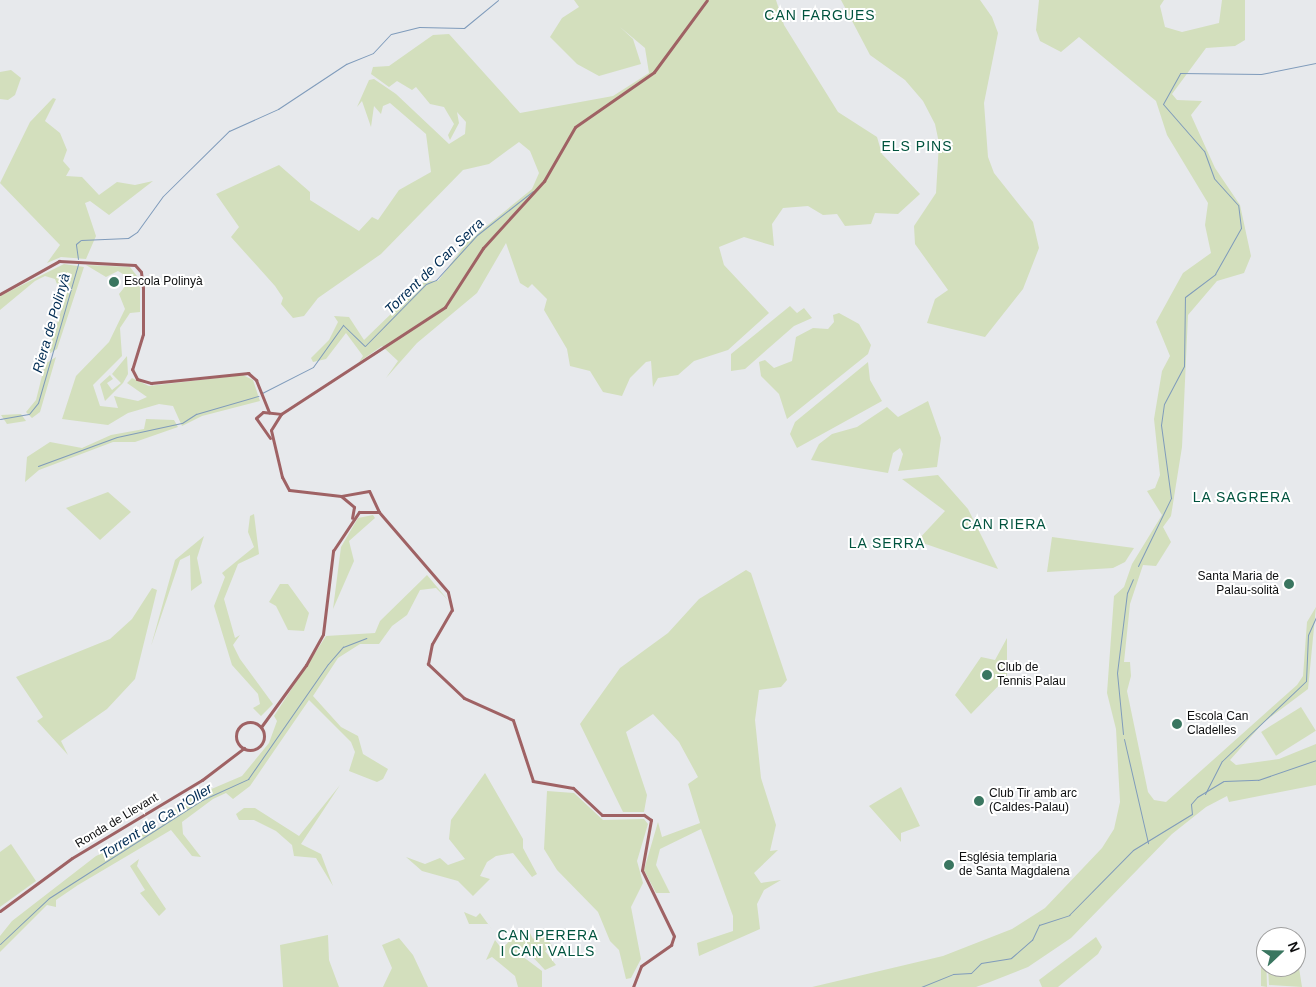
<!DOCTYPE html>
<meta charset="utf-8">
<style>
body{margin:0}
#map{position:relative;width:1316px;height:987px;overflow:hidden;background:#e7e9ec;font-family:Arial,sans-serif}
div>[style]{position:absolute}
.green>*{inset:0;background:#d3dfbd;transform-origin:0 0}
.stream>*{height:1px;margin:-0.5px;padding:0 0.5px;transform-origin:0.5px;border-radius:0.5px;background:#7f9bbb}
.secondary>*{height:3px;margin:-1.5px;padding:0 1.5px;transform-origin:1.5px;border-radius:1.5px;background:#9f6264}
.secondary>.ring{margin:-1.5px;padding:0;box-sizing:content-box;background:none;border:3px solid #9f6264;border-radius:50%}
.dots>*{width:14px;height:14px;translate:-50% -50%;box-sizing:border-box;border:2px solid #fff;border-radius:50%}
span{translate:-50% -50%;white-space:nowrap;text-align:center;line-height:1.15;-webkit-text-stroke:4px #fff;paint-order:stroke}
.poi-label{font-size:12px;color:#0e0f10}
.left{translate:0 -50%;text-align:left}
.right{translate:-100% -50%;text-align:right}
.street-label{font-size:12px;color:#0e0f10}
.neighbourhood-label{font-size:14px;color:#00533e;letter-spacing:1px}
.water-label{font-size:14px;color:#002c54;font-style:italic}
.north{position:absolute;left:1256px;top:927px;width:50px;height:50px;box-sizing:border-box;background:#fff;border:1px solid #9f9f9f;border-radius:50%;rotate:69deg;font-size:14px;font-weight:700;line-height:20px;text-align:center;color:#0e0f10}
.north::after{content:'';display:block;margin:auto;width:18px;height:22px;background:#3a7660;clip-path:polygon(50% 0,100% 100%,50% 72%,0 100%)}
</style>
<div id="map">
<div class="green">
<i style="clip-path:polygon(574px 0,776px 0,784px 25px,838px 112px,877px 137px,882px 154px,920px 194px,898px 214px,875px 213px,871px 224px,845px 226px,837px 214px,823px 215px,808px 206px,783px 208px,772px 224px,774px 246px,744px 237px,719px 247px,724px 265px,769px 313px,728px 350px,694px 361px,678px 375px,658px 378px,653px 387px,651px 361px,646px 362px,630px 378px,622px 396px,603px 392px,590px 371px,570px 366px,567px 349px,544px 310px,547px 299px,532px 284px,528px 288px,520px 283px,506px 243px,477px 293px,417px 343px,386px 378px,398px 361px,382px 346px,359px 362px,363px 356px,346px 333px,326px 359px,313px 362px,311px 358px,329px 340px,338px 322px,334px 316px,349px 317px,364px 340px,425px 281px,438px 281px,467px 242px,532px 189px,539px 173px,530px 151px,519px 142px,489px 164px,463px 170px,381px 254px,318px 298px,304px 316px,293px 318px,281px 304px,283px 298px,275px 286px,231px 237px,239px 227px,216px 194px,279px 165px,310px 192px,310px 200px,359px 231px,372px 217px,378px 220px,399px 190px,431px 172px,426px 134px,390px 103px,383px 106px,381px 114px,374px 106px,371px 127px,362px 101px,357px 107px,369px 80px,374px 79px,396px 94px,449px 144px,465px 134px,466px 122px,457px 112px,459px 123px,450px 140px,448px 135px,454px 124px,444px 107px,430px 104px,416px 87px,412px 90px,397px 81px,389px 87px,371px 74px,373px 67px,389px 66px,433px 35px,449px 34px,520px 113px,613px 96px,649px 73px,645px 48px,620px 27px,633px 39px,641px 64px,599px 76px,577px 64px,550px 37px,562px 18px,579px 7px)"></i>
<i style="clip-path:polygon(841px 0,980px 0,992px 17px,998px 33px,984px 103px,988px 157px,994px 173px,1033px 222px,1039px 248px,1023px 289px,985px 337px,927px 323px,935px 299px,948px 290px,915px 244px,914px 226px,936px 193px,939px 143px,935px 124px,923px 101px,905px 80px,870px 55px)"></i>
<i style="clip-path:polygon(1039px 0,1164px 0,1160px 6px,1165px 27px,1182px 32px,1219px 23px,1222px 0,1245px 0,1245px 40px,1235px 46px,1206px 48px,1172px 94px,1177px 100px,1202px 101px,1191px 115px,1215px 168px,1240px 205px,1251px 256px,1244px 273px,1217px 281px,1188px 315px,1182px 447px,1171px 516px,1163px 527px,1171px 542px,1156px 566px,1143px 565px,1130px 604px,1124px 662px,1130px 662px,1131px 676px,1127px 691px,1148px 792px,1154px 800px,1166px 802px,1297px 685px,1303px 676px,1307px 622px,1316px 607px,1308px 689px,1264px 722px,1230px 760px,1236px 765px,1279px 759px,1316px 744px,1316px 785px,1229px 802px,1227px 796px,1206px 807px,1172px 834px,1071px 938px,1028px 967px,990px 982px,976px 987px,812px 987px,943px 956px,1012px 929px,1045px 908px,1102px 848px,1114px 829px,1120px 802px,1116px 729px,1107px 693px,1114px 596px,1124px 587px,1132px 564px,1162px 515px,1147px 491px,1155px 488px,1160px 475px,1154px 419px,1162px 371px,1170px 356px,1156px 322px,1183px 273px,1211px 253px,1205px 225px,1208px 203px,1167px 135px,1156px 101px,1079px 37px,1061px 52px,1040px 41px,1036px 30px)"></i>
<i style="clip-path:polygon(11px 70px,21px 78px,15px 95px,8px 100px,0 99px,0 72px)"></i>
<i style="clip-path:polygon(53px 98px,56px 99px,45px 121px,60px 133px,67px 150px,63px 161px,70px 169px,66px 176px,82px 177px,99px 195px,117px 182px,135px 185px,153px 181px,109px 215px,90px 201px,85px 203px,96px 236px,86px 259px,61px 257px,47px 263px,60px 245px,0 183px,30px 122px)"></i>
<i style="clip-path:polygon(64px 264px,84px 267px,57px 349px,47px 355px,64px 302px,55px 279px,45px 276px,35px 281px,0 310px,0 296px)"></i>
<i style="clip-path:polygon(86px 265px,130px 267px,140px 280px,140px 312px,130px 313px,120px 328px,122px 356px,93px 385px,100px 406px,118px 408px,114px 396px,138px 401px,147px 397px,127px 383px,132px 378px,149px 386px,243px 375px,253px 380px,260px 401px,202px 416px,182px 426px,173px 406px,159px 404px,128px 413px,108px 425px,62px 419px,76px 376px,109px 342px,125px 309px,119px 294px,131px 279px,118px 271px,106px 277px)"></i>
<i style="clip-path:polygon(790px 306px,797px 313px,804px 308px,812px 318px,794px 326px,745px 369px,731px 371px,731px 354px)"></i>
<i style="clip-path:polygon(839px 313px,859px 324px,871px 345px,868px 354px,787px 419px,779px 394px,761px 376px,759px 362px,765px 360px,774px 368px,792px 361px,796px 337px,813px 328px,828px 329px,834px 322px,833px 315px)"></i>
<i style="clip-path:polygon(127px 356px,128px 374px,123px 383px,105px 401px,100px 384px,110px 375px,113px 379px,107px 383px,112px 390px,121px 383px,112px 374px)"></i>
<i style="clip-path:polygon(56px 357px,40px 412px,32px 418px,26px 412px,36px 400px,45px 364px)"></i>
<i style="clip-path:polygon(868px 362px,870px 380px,882px 401px,797px 448px,790px 434px,795px 422px)"></i>
<i style="clip-path:polygon(928px 401px,941px 438px,937px 467px,898px 471px,903px 454px,900px 448px,893px 453px,888px 473px,811px 460px,819px 444px,832px 434px,857px 427px,887px 407px,898px 417px)"></i>
<i style="clip-path:polygon(21px 414px,26px 421px,7px 424px,1px 415px)"></i>
<i style="clip-path:polygon(146px 419px,174px 420px,178px 427px,135px 442px,113px 442px,39px 470px,25px 482px,27px 457px,50px 442px,82px 448px,111px 435px,144px 429px)"></i>
<i style="clip-path:polygon(938px 475px,968px 509px,998px 569px,917px 541px,945px 511px,902px 479px)"></i>
<i style="clip-path:polygon(108px 492px,131px 512px,100px 540px,66px 508px)"></i>
<i style="clip-path:polygon(254px 514px,259px 554px,238px 564px,224px 599px,235px 638px,240px 635px,233px 645px,240px 659px,273px 704px,261px 716px,253px 708px,260px 704px,258px 694px,232px 665px,214px 606px,225px 577px,222px 573px,254px 547px,248px 532px,250px 516px)"></i>
<i style="clip-path:polygon(373px 515px,375px 518px,349px 541px,354px 561px,333px 609px,341px 547px,358px 518px)"></i>
<i style="clip-path:polygon(204px 536px,197px 558px,202px 583px,191px 591px,190px 555px,180px 560px,151px 646px,175px 560px)"></i>
<i style="clip-path:polygon(1052px 537px,1134px 548px,1125px 562px,1113px 568px,1047px 572px)"></i>
<i style="clip-path:polygon(746px 570px,751px 573px,787px 680px,781px 687px,759px 690px,755px 720px,761px 778px,776px 825px,770px 851px,778px 850px,754px 873px,761px 883px,781px 880px,764px 890px,757px 904px,760px 929px,699px 956px,697px 943px,733px 931px,733px 916px,701px 829px,660px 849px,656px 865px,670px 893px,656px 893px,644px 870px,658px 822px,662px 837px,700px 823px,688px 784px,698px 777px,679px 742px,653px 714px,626px 732px,647px 795px,644px 812px,623px 812px,580px 724px,620px 668px,668px 633px,699px 599px)"></i>
<i style="clip-path:polygon(427px 575px,448px 600px,436px 588px,420px 590px,407px 615px,392px 626px,379px 644px,360px 644px,338px 658px,313px 696px,341px 727px,358px 736px,363px 754px,388px 769px,383px 779px,377px 782px,349px 771px,355px 752px,351px 742px,309px 700px,250px 786px,233px 799px,226px 793px,213px 799px,182px 822px,183px 834px,201px 857px,192px 856px,171px 830px,78px 885px,56px 900px,56px 907px,47px 905px,0 952px,0 936px,12px 921px,96px 856px,161px 826px,181px 802px,242px 776px,269px 743px,277px 721px,274px 716px,326px 636px,375px 633px,380px 621px)"></i>
<i style="clip-path:polygon(280px 584px,288px 584px,309px 613px,304px 631px,288px 630px,276px 606px,269px 602px)"></i>
<i style="clip-path:polygon(152px 588px,157px 590px,135px 679px,107px 709px,61px 741px,68px 755px,37px 721px,43px 717px,16px 677px,110px 639px,132px 619px)"></i>
<i style="clip-path:polygon(1007px 638px,1007px 677px,971px 714px,955px 695px,981px 657px,995px 660px)"></i>
<i style="left:1301px;top:707px;width:28px;height:47px;rotate:58deg"></i>
<i style="clip-path:polygon(485px 773px,523px 839px,523px 848px,537px 874px,532px 877px,513px 853px,496px 856px,487px 862px,480px 876px,490px 879px,473px 896px,458px 881px,422px 871px,406px 857px,425px 864px,440px 858px,448px 865px,465px 859px,449px 839px,451px 820px)"></i>
<i style="clip-path:polygon(340px 785px,301px 844px,321px 854px,333px 886px,316px 858px,294px 856px,292px 845px,276px 831px,254px 820px,239px 820px,236px 814px,244px 808px,255px 808px,299px 836px)"></i>
<i style="clip-path:polygon(901px 787px,920px 826px,901px 833px,901px 842px,869px 806px)"></i>
<i style="clip-path:polygon(547px 791px,574px 793px,603px 820px,644px 819px,648px 824px,637px 861px,643px 883px,631px 907px,641px 959px,631px 978px,626px 979px,619px 950px,610px 941px,598px 912px,557px 870px,544px 849px)"></i>
<i style="clip-path:polygon(11px 844px,36px 881px,0 907px,0 852px)"></i>
<i style="clip-path:polygon(139px 859px,137px 866px,166px 909px,159px 916px,140px 893px,145px 890px,130px 866px)"></i>
<i style="clip-path:polygon(464px 912px,476px 917px,480px 913px,494px 932px,488px 924px,469px 924px)"></i>
<i style="clip-path:polygon(529px 931px,533px 939px,543px 932px,552px 946px,545px 951px,556px 965px,545px 970px,529px 953px,522px 956px,542px 971px,542px 987px,518px 987px,515px 976px,492px 957px,486px 960px,495px 940px,502px 949px,513px 937px)"></i>
<i style="clip-path:polygon(328px 935px,329px 960px,339px 987px,283px 987px,280px 945px)"></i>
<i style="clip-path:polygon(1096px 937px,1102px 947px,1098px 954px,1058px 987px,1042px 987px,1039px 980px)"></i>
<i style="clip-path:polygon(399px 938px,413px 955px,428px 987px,383px 987px,392px 968px,382px 945px)"></i>
<i style="clip-path:polygon(1261px 954px,1266px 955px,1267px 987px,1261px 986px)"></i>
<i style="clip-path:polygon(1297px 955px,1302px 987px,1269px 985px,1268px 967px,1296px 967px)"></i>
</div>
<div class="stream">
<i style="left:78px;top:259px;width:15px;rotate:-98deg"></i>
<i style="left:76px;top:244px;width:6px;rotate:-39deg"></i>
<i style="left:81px;top:240px;width:47px;rotate:-2.4deg"></i>
<i style="left:128px;top:238px;width:11px;rotate:-34deg"></i>
<i style="left:137px;top:232px;width:44px;rotate:-54.2deg"></i>
<i style="left:163px;top:196px;width:93px;rotate:-44.6deg"></i>
<i style="left:229px;top:131px;width:54px;rotate:-24.2deg"></i>
<i style="left:278px;top:109px;width:82px;rotate:-33.5deg"></i>
<i style="left:346px;top:64px;width:29px;rotate:-22deg"></i>
<i style="left:373px;top:53px;width:26px;rotate:-47deg"></i>
<i style="left:391px;top:34px;width:29px;rotate:-14deg"></i>
<i style="left:419px;top:27px;width:45px;rotate:1.3deg"></i>
<i style="left:464px;top:28px;width:44px;rotate:-39.5deg"></i>
<i style="left:262px;top:393px;width:57px;rotate:-27deg"></i>
<i style="left:313px;top:367px;width:52px;rotate:-54.5deg"></i>
<i style="left:343px;top:325px;width:30px;rotate:44deg"></i>
<i style="left:365px;top:346px;width:87px;rotate:-45.5deg"></i>
<i style="left:426px;top:284px;width:11px;rotate:-22deg"></i>
<i style="left:436px;top:280px;width:61px;rotate:-47.7deg"></i>
<i style="left:477px;top:235px;width:71px;rotate:-38.2deg"></i>
<i style="left:0;top:419px;width:29px;rotate:-10deg"></i>
<i style="left:29px;top:414px;width:14px;rotate:-51deg"></i>
<i style="left:38px;top:403px;width:145px;rotate:-73.9deg"></i>
<i style="left:38px;top:466px;width:84px;rotate:-20.2deg"></i>
<i style="left:117px;top:437px;width:66px;rotate:-12.2deg"></i>
<i style="left:182px;top:423px;width:17px;rotate:-33deg"></i>
<i style="left:196px;top:414px;width:65px;rotate:-16.2deg"></i>
<i style="left:1138px;top:566px;width:76px;rotate:-64.1deg"></i>
<i style="left:1171px;top:498px;width:74px;rotate:-97.8deg"></i>
<i style="left:1161px;top:425px;width:21px;rotate:-82deg"></i>
<i style="left:1164px;top:404px;width:43px;rotate:-62.2deg"></i>
<i style="left:1184px;top:366px;width:69px;rotate:-89.2deg"></i>
<i style="left:1185px;top:297px;width:38px;rotate:-37deg"></i>
<i style="left:1215px;top:274px;width:53px;rotate:-60.5deg"></i>
<i style="left:1241px;top:228px;width:23px;rotate:-97deg"></i>
<i style="left:1238px;top:205px;width:36px;rotate:-132deg"></i>
<i style="left:1214px;top:178px;width:29px;rotate:-110deg"></i>
<i style="left:1204px;top:151px;width:62px;rotate:-131.1deg"></i>
<i style="left:1163px;top:104px;width:35px;rotate:-61deg"></i>
<i style="left:1180px;top:73px;width:81px;rotate:0.7deg"></i>
<i style="left:1261px;top:74px;width:56px;rotate:-11.3deg"></i>
<i style="left:1123px;top:734px;width:61px;rotate:-95.6deg"></i>
<i style="left:1117px;top:673px;width:81px;rotate:-82.9deg"></i>
<i style="left:1127px;top:593px;width:15px;rotate:-67deg"></i>
<i style="left:1124px;top:739px;width:107px;rotate:77deg"></i>
<i style="left:1205px;top:794px;width:37px;rotate:-63deg"></i>
<i style="left:1222px;top:761px;width:116px;rotate:-43.6deg"></i>
<i style="left:1306px;top:681px;width:46px;rotate:-87.5deg"></i>
<i style="left:1308px;top:635px;width:20px;rotate:-66deg"></i>
<i style="left:0;top:944px;width:67px;rotate:-43.2deg"></i>
<i style="left:49px;top:898px;width:182px;rotate:-32.6deg"></i>
<i style="left:202px;top:800px;width:51px;rotate:-24.5deg"></i>
<i style="left:248px;top:779px;width:140px;rotate:-55.2deg"></i>
<i style="left:328px;top:664px;width:23px;rotate:-49deg"></i>
<i style="left:343px;top:647px;width:25px;rotate:-21deg"></i>
<i style="left:895px;top:987px;width:17px"></i>
<i style="left:921px;top:987px;width:35px;rotate:-22deg"></i>
<i style="left:953px;top:974px;width:18px;rotate:-3deg"></i>
<i style="left:971px;top:973px;width:14px;rotate:-45deg"></i>
<i style="left:981px;top:963px;width:30px;rotate:-9deg"></i>
<i style="left:1011px;top:958px;width:28px;rotate:-41deg"></i>
<i style="left:1032px;top:940px;width:17px;rotate:-65deg"></i>
<i style="left:1039px;top:925px;width:32px;rotate:-18deg"></i>
<i style="left:1069px;top:915px;width:91px;rotate:-45.4deg"></i>
<i style="left:1133px;top:850px;width:69px;rotate:-31.4deg"></i>
<i style="left:1192px;top:814px;width:10px;rotate:-96deg"></i>
<i style="left:1191px;top:804px;width:9px;rotate:-49deg"></i>
<i style="left:1197px;top:797px;width:31px;rotate:-31deg"></i>
<i style="left:1224px;top:781px;width:34px;rotate:-2deg"></i>
<i style="left:1258px;top:780px;width:61px;rotate:-19deg"></i>
</div>
<div class="secondary">
<i style="left:0;top:294px;width:68px;rotate:-29.2deg"></i>
<i style="left:59px;top:261px;width:76px;rotate:3deg"></i>
<i style="left:135px;top:265px;width:9px;rotate:49deg"></i>
<i style="left:141px;top:272px;width:16px;rotate:83deg"></i>
<i style="left:143px;top:288px;width:46px;rotate:90deg"></i>
<i style="left:143px;top:334px;width:37px;rotate:107deg"></i>
<i style="left:132px;top:369px;width:11px;rotate:63deg"></i>
<i style="left:137px;top:379px;width:15px;rotate:16deg"></i>
<i style="left:151px;top:383px;width:98px;rotate:-5.9deg"></i>
<i style="left:248px;top:373px;width:11px;rotate:41deg"></i>
<i style="left:256px;top:380px;width:35px;rotate:68deg"></i>
<i style="left:270px;top:438px;width:24px;rotate:-125deg"></i>
<i style="left:256px;top:418px;width:9px;rotate:-41deg"></i>
<i style="left:263px;top:412px;width:18px;rotate:6deg"></i>
<i style="left:341px;top:496px;width:17px;rotate:40deg"></i>
<i style="left:354px;top:507px;width:11px;rotate:100deg"></i>
<i class="ring" style="left:236px;top:722px;width:25px;height:25px"></i>
<i style="left:261px;top:727px;width:77px;rotate:-54deg"></i>
<i style="left:306px;top:665px;width:35px;rotate:-61deg"></i>
<i style="left:323px;top:634px;width:84px;rotate:-83.1deg"></i>
<i style="left:333px;top:551px;width:47px;rotate:-56.3deg"></i>
<i style="left:359px;top:512px;width:20px"></i>
<i style="left:0;top:911px;width:89px;rotate:-36.4deg"></i>
<i style="left:72px;top:858px;width:152px;rotate:-31deg"></i>
<i style="left:202px;top:780px;width:53px;rotate:-37.3deg"></i>
<i style="left:633px;top:987px;width:22px;rotate:-69deg"></i>
<i style="left:641px;top:966px;width:37px;rotate:-35deg"></i>
<i style="left:671px;top:945px;width:9px;rotate:-72deg"></i>
<i style="left:674px;top:936px;width:73px;rotate:-115.9deg"></i>
<i style="left:642px;top:870px;width:51px;rotate:-79.8deg"></i>
<i style="left:651px;top:820px;width:9px;rotate:-144deg"></i>
<i style="left:644px;top:815px;width:42px;rotate:180deg"></i>
<i style="left:602px;top:815px;width:40px;rotate:-137deg"></i>
<i style="left:573px;top:788px;width:41px;rotate:-170.1deg"></i>
<i style="left:533px;top:781px;width:64px;rotate:-108.2deg"></i>
<i style="left:513px;top:720px;width:54px;rotate:-155.8deg"></i>
<i style="left:464px;top:698px;width:50px;rotate:-136.6deg"></i>
<i style="left:428px;top:664px;width:20px;rotate:-79deg"></i>
<i style="left:432px;top:644px;width:39px;rotate:-60deg"></i>
<i style="left:452px;top:610px;width:18px;rotate:-103deg"></i>
<i style="left:448px;top:592px;width:106px;rotate:-130.8deg"></i>
<i style="left:379px;top:512px;width:23px;rotate:-115deg"></i>
<i style="left:369px;top:491px;width:28px;rotate:170deg"></i>
<i style="left:341px;top:496px;width:52px;rotate:-173.4deg"></i>
<i style="left:289px;top:490px;width:15px;rotate:-118deg"></i>
<i style="left:282px;top:477px;width:48px;rotate:-103.2deg"></i>
<i style="left:271px;top:430px;width:19px;rotate:-58deg"></i>
<i style="left:281px;top:414px;width:196px;rotate:-33.1deg"></i>
<i style="left:445px;top:307px;width:70px;rotate:-57.2deg"></i>
<i style="left:483px;top:248px;width:91px;rotate:-47.7deg"></i>
<i style="left:544px;top:181px;width:62px;rotate:-60.1deg"></i>
<i style="left:575px;top:127px;width:96px;rotate:-34.8deg"></i>
<i style="left:654px;top:72px;width:89px;rotate:-53.6deg"></i>
</div>
<div class="dots">
<i style="left:114px;top:282px;background:#3a7660"></i>
<i style="left:1289px;top:584px;background:#3a7660"></i>
<i style="left:987px;top:675px;background:#3a7660"></i>
<i style="left:1177px;top:724px;background:#3a7660"></i>
<i style="left:979px;top:801px;background:#3a7660"></i>
<i style="left:949px;top:865px;background:#3a7660"></i>
</div>
<div class="poi-label">
<span class="left" style="left:124px;top:282px">Escola Polinyà</span>
<span class="right" style="left:1279px;top:584px">Santa Maria de<br>Palau-solità</span>
<span class="left" style="left:997px;top:675px">Club de<br>Tennis Palau</span>
<span class="left" style="left:1187px;top:724px">Escola Can<br>Cladelles</span>
<span class="left" style="left:989px;top:801px">Club Tir amb arc<br>(Caldes-Palau)</span>
<span class="left" style="left:959px;top:865px">Església templaria<br>de Santa Magdalena</span>
</div>
<div class="street-label">
<span style="left:117px;top:821px;rotate:-31deg">Ronda de Llevant</span>
</div>
<div class="neighbourhood-label">
<span style="left:820px;top:15px">CAN FARGUES</span>
<span style="left:917px;top:146px">ELS PINS</span>
<span style="left:1242px;top:497px">LA SAGRERA</span>
<span style="left:1004px;top:524px">CAN RIERA</span>
<span style="left:887px;top:543px">LA SERRA</span>
<span style="left:548px;top:943px">CAN PERERA<br>I CAN VALLS</span>
</div>
<div class="water-label">
<span style="left:434px;top:266px;rotate:-44deg">Torrent de Can Serra</span>
<span style="left:51px;top:323px;rotate:-74deg">Riera de Polinyà</span>
<span style="left:156px;top:821px;rotate:-32deg">Torrent de Ca n'Oller</span>
</div>
<div class="north">N</div>
</div>
